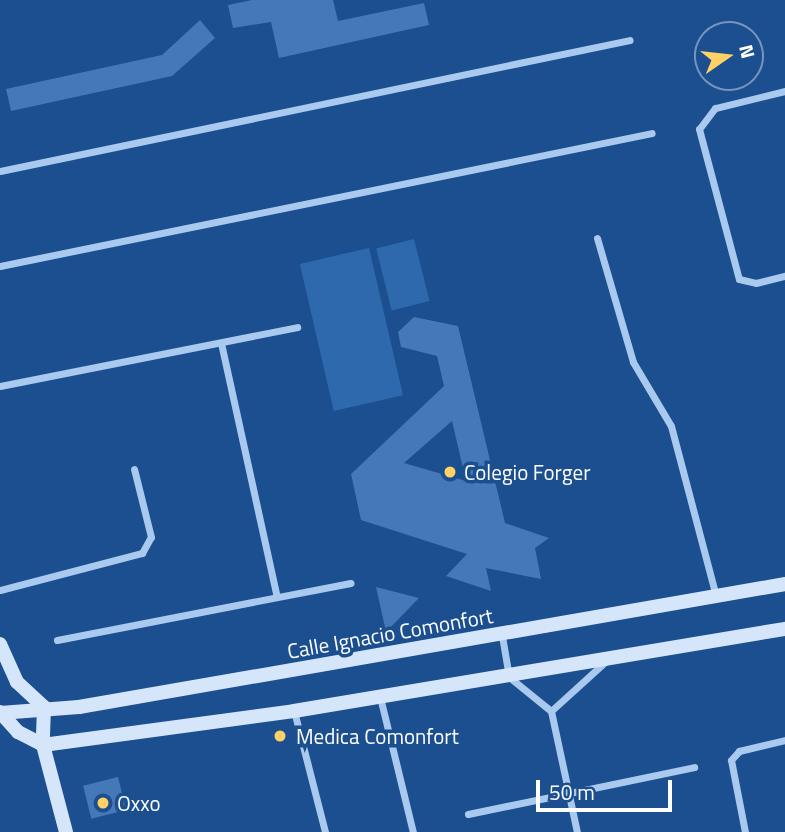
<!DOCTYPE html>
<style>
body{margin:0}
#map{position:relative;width:785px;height:832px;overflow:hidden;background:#1b4f8f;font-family:"Titillium Web",sans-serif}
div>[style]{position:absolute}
.green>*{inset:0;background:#2e69ad;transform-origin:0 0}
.building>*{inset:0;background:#4478b7;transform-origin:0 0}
.street>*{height:7px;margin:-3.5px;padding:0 3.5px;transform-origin:3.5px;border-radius:3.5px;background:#a9c9ee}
.secondary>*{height:14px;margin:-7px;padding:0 7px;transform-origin:7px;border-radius:7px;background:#d6e6fa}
.dots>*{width:19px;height:19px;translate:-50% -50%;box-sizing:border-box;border:4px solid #1b4f8f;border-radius:50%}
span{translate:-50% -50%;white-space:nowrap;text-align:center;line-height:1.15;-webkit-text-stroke:7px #1b4f8f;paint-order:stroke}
.poi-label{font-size:21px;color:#fff}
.left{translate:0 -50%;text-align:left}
.street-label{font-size:21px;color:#fff}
.north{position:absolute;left:694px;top:21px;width:70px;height:70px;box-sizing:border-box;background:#1b4f8f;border:2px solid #7695bc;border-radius:50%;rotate:76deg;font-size:19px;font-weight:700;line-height:28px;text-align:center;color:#fff}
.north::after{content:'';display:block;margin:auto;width:24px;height:32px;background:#ffd166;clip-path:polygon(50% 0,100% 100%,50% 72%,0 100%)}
.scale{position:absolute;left:536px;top:780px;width:136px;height:32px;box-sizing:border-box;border:4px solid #fff;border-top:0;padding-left:9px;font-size:21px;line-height:24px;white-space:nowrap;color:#fff;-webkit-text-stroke:5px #1b4f8f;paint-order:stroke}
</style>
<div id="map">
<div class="green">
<i style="left:414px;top:239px;width:64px;height:39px;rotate:76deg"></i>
<i style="left:369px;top:248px;width:151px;height:71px;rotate:77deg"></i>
</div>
<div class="building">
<i style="clip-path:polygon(252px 0,333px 0,338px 21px,424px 3px,429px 25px,279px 58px,271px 22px,233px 28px,228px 5px)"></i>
<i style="clip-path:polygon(200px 20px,215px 38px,172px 76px,11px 111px,6px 89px,162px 55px)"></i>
<i style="clip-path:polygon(evenodd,414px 317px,458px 326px,505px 523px,549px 538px,535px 548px,541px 579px,486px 568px,491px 591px,446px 576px,467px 554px,361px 520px,351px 474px,444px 386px,437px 356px,401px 347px,398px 332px,414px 317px,452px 421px,466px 481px,404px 463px,452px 421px)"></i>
<i style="clip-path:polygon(376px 587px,419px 598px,386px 632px)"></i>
<i style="left:118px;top:777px;width:34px;height:36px;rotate:76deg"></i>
</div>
<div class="street">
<i style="left:785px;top:91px;width:72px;rotate:166.3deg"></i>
<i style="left:715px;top:108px;width:26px;rotate:127deg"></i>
<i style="left:699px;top:129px;width:155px;rotate:75.1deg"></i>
<i style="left:739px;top:279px;width:17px;rotate:13deg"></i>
<i style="left:756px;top:283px;width:30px;rotate:-14deg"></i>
<i style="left:0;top:171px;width:643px;rotate:-11.75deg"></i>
<i style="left:597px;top:238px;width:129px;rotate:73.8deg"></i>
<i style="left:633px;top:362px;width:74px;rotate:59.3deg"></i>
<i style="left:671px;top:426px;width:176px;rotate:75.2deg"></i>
<i style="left:0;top:266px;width:665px;rotate:-11.53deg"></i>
<i style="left:221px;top:343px;width:260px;rotate:77.6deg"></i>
<i style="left:0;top:386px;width:303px;rotate:-11.2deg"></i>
<i style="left:0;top:590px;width:147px;rotate:-14.6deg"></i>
<i style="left:142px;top:553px;width:18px;rotate:-61deg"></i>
<i style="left:151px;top:537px;width:70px;rotate:-104deg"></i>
<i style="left:502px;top:636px;width:42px;rotate:80.3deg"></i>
<i style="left:509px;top:677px;width:54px;rotate:39deg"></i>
<i style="left:551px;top:711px;width:124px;rotate:77.9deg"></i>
<i style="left:57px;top:640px;width:299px;rotate:-11deg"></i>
<i style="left:380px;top:697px;width:139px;rotate:76.3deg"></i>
<i style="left:294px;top:711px;width:125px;rotate:75.6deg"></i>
<i style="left:551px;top:711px;width:73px;rotate:-42.2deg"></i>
<i style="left:468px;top:814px;width:231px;rotate:-11.7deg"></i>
<i style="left:745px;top:832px;width:73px;rotate:-101deg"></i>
<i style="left:731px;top:760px;width:12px;rotate:-48deg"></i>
<i style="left:739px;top:751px;width:47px;rotate:-13.4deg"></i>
</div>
<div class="secondary">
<i style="left:0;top:644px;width:42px;rotate:65.9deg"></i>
<i style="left:17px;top:682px;width:37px;rotate:43deg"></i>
<i style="left:44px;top:707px;width:38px;rotate:92deg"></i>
<i style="left:43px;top:745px;width:90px;rotate:75.2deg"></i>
<i style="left:0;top:712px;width:27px;rotate:48deg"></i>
<i style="left:18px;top:732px;width:28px;rotate:27deg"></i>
<i style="left:0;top:713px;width:79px;rotate:-4.3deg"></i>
<i style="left:79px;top:707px;width:717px;rotate:-9.88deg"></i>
<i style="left:43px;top:745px;width:253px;rotate:-7.7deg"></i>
<i style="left:294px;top:711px;width:498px;rotate:-9.5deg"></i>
</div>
<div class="dots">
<i style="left:450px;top:472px;background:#ffd166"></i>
<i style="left:280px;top:736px;background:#ffd166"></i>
<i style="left:103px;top:803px;background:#ffd166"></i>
</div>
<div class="poi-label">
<span class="left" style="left:464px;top:472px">Colegio Forger</span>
<span class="left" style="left:296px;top:736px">Medica Comonfort</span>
<span class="left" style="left:117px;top:803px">Oxxo</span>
</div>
<div class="street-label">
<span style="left:390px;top:633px;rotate:-10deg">Calle Ignacio Comonfort</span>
</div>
<div class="north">N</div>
<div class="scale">50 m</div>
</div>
